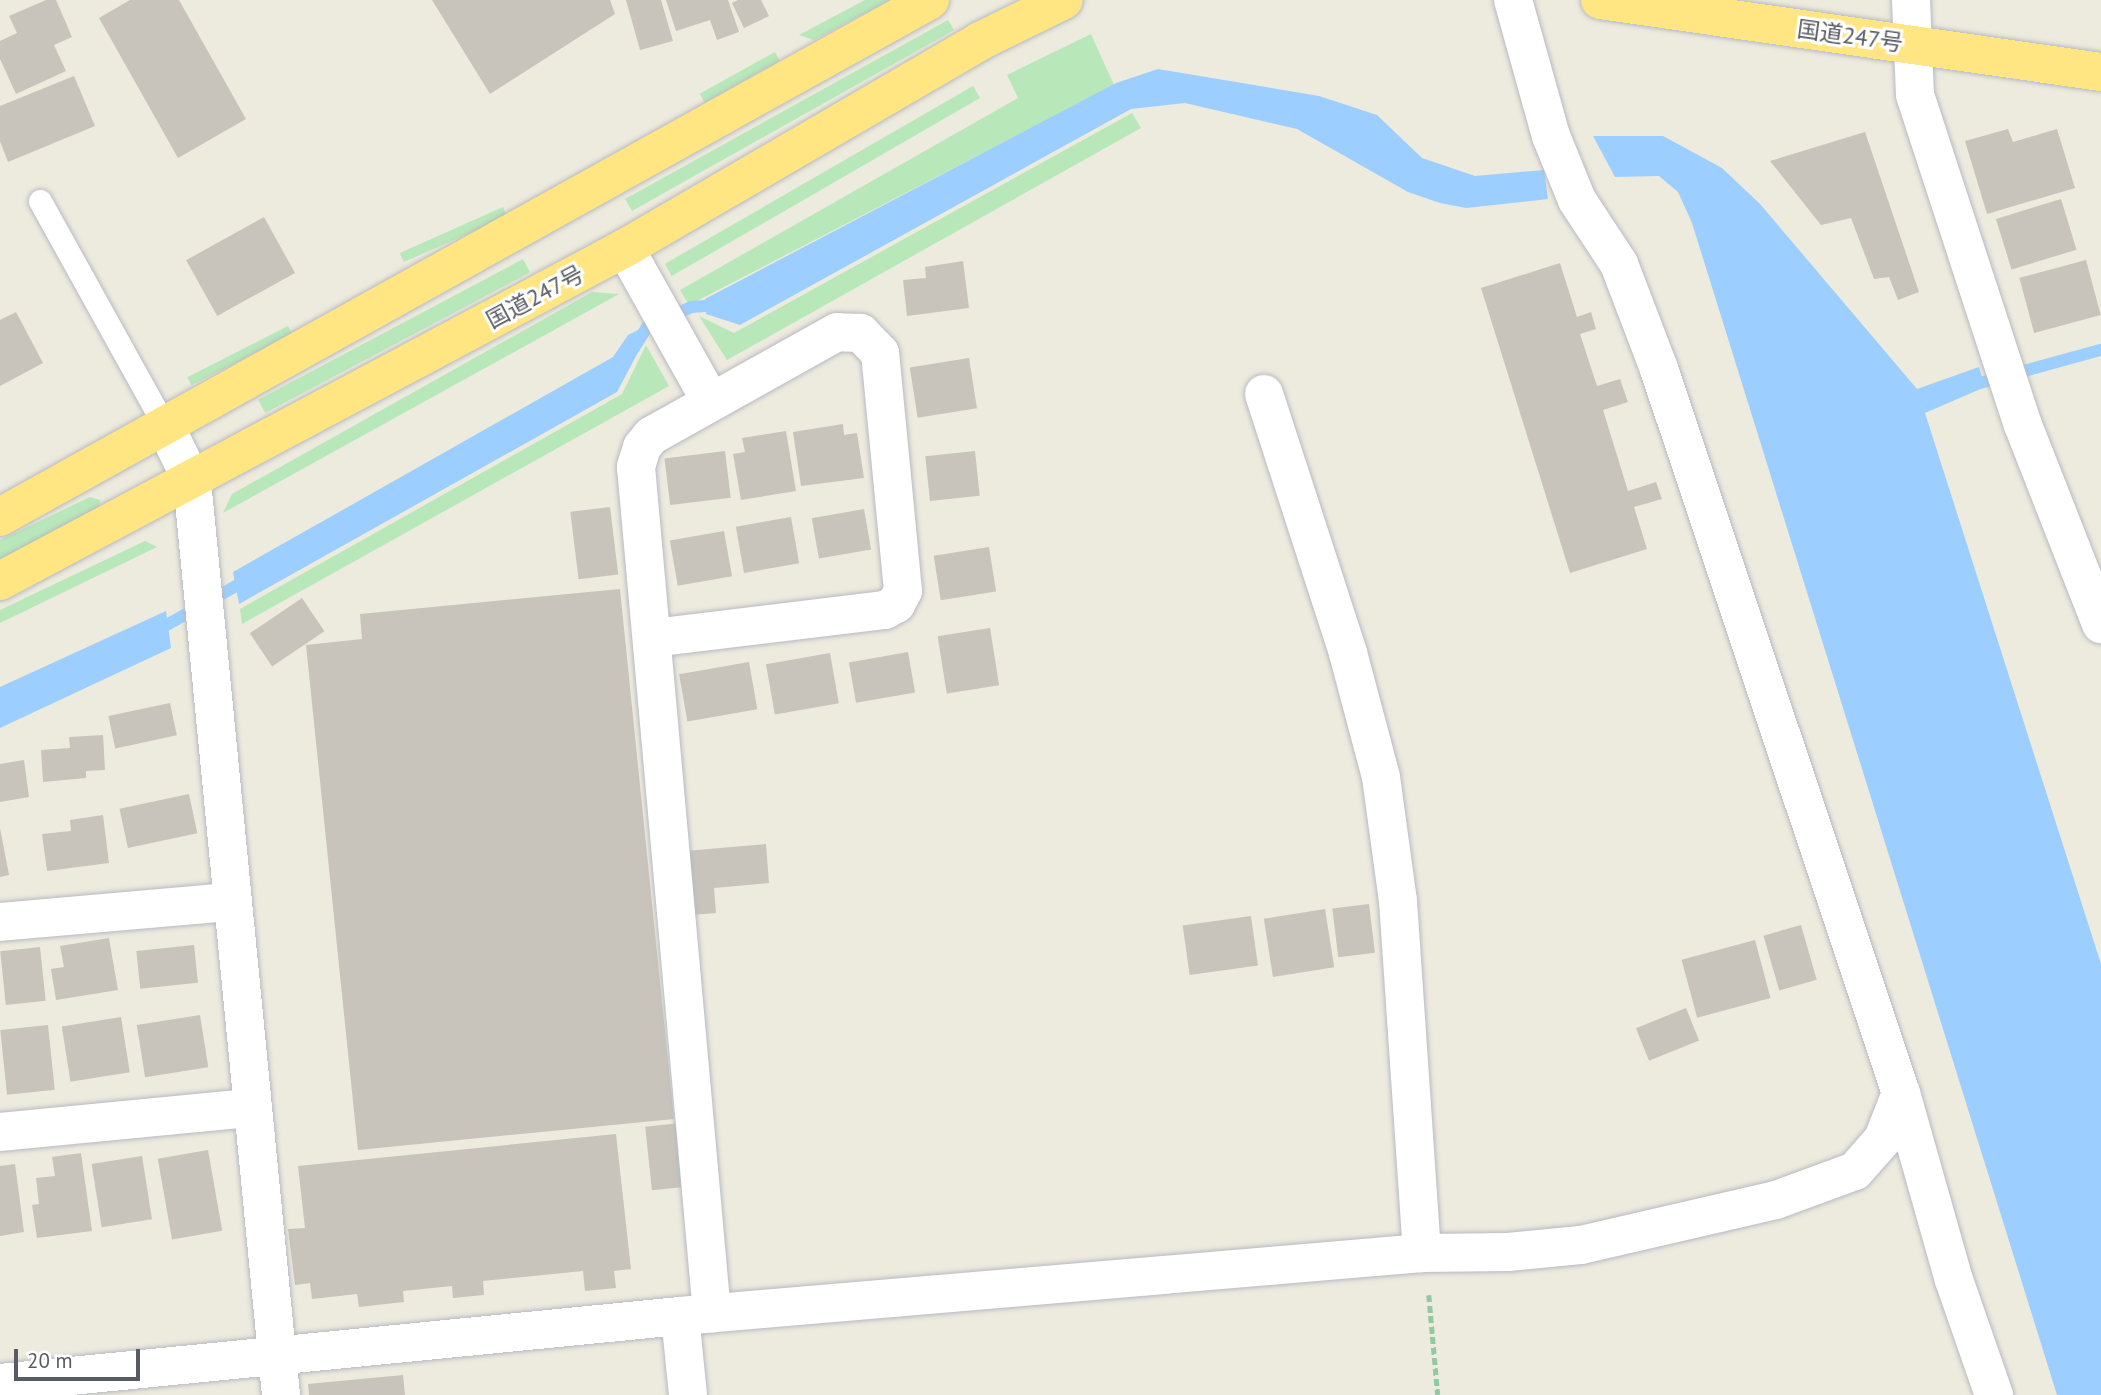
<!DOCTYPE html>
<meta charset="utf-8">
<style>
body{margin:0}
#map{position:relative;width:2101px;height:1395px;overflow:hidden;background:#edeade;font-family:"PT Sans","Noto Sans JP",sans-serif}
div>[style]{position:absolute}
.green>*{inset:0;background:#b8e8ba;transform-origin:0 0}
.water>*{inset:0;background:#9ccfff}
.stream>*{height:12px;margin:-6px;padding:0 6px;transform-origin:6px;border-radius:6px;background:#9ccfff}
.building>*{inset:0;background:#c8c4bc;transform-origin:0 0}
.path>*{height:4.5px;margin-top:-2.25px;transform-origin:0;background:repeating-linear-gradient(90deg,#91c9a3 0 7px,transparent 0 10.5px)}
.roads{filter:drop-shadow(0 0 2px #b7bac0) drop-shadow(0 0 2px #b7bac0)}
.lane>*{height:23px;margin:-11.5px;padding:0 11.5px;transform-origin:11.5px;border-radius:11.5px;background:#fff}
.street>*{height:38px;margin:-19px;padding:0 19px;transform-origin:19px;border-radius:19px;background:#fff}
.highway>*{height:38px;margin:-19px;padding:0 19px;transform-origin:19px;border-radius:19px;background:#ffe683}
span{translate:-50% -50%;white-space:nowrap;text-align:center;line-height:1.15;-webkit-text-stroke:6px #fff;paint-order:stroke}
.street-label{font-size:23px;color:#585c62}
.scale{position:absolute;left:14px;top:1349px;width:126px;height:32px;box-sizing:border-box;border:4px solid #585c62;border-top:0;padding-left:9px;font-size:21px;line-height:24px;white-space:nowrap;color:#585c62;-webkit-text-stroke:5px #fff;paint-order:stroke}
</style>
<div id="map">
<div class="green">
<i style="clip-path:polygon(865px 0,890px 0,814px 40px,799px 35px)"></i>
<i style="clip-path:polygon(948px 20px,954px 30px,632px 211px,625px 199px)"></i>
<i style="clip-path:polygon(1091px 34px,1114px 85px,689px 305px,680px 290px,1018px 98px,1007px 75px)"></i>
<i style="left:775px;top:52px;width:10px;height:86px;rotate:61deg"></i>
<i style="left:973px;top:86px;width:14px;height:356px;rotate:60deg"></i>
<i style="clip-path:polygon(1132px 113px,1141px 128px,727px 360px,699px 316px,734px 333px)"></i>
<i style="left:503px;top:207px;width:10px;height:113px;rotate:66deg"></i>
<i style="left:523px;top:259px;width:15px;height:300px;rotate:62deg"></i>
<i style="clip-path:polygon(592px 292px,619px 294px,223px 513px,232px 494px)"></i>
<i style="left:288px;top:326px;width:9px;height:113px;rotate:63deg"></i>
<i style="clip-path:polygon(646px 345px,669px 386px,242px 624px,240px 609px,622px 394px)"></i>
<i style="clip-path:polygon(90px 497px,100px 500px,99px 512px,0 560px,0 540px)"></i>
<i style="clip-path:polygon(145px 541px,157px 547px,0 623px,0 610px)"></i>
</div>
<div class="water">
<i style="clip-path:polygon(1158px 69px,1319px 96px,1377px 115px,1422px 158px,1475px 176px,1544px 170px,1548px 199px,1466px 208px,1440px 203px,1408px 192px,1297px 129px,1185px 103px,1131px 109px,740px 325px,706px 314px,705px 299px,1116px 83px)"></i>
<i style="clip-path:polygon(1593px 136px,1663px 136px,1722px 168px,1760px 204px,1917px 389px,1979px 367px,1985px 387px,1925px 413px,2101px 964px,2101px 1395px,2057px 1395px,1692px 223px,1678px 192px,1659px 176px,1615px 177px)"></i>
<i style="clip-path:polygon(640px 329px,644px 341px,617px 392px,239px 604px,233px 572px,613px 357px,628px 335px)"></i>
<i style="clip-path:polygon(166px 611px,171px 648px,0 728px,0 687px)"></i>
</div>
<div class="stream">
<i style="left:634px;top:348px;width:25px;rotate:-58deg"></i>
<i style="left:647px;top:327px;width:48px;rotate:-24.4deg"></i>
<i style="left:691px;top:307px;width:31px;rotate:-4deg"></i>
<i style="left:1969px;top:386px;width:137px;rotate:-15.3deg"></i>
<i style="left:156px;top:631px;width:108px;rotate:-29.4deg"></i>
</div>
<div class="building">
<i style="clip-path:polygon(46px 0,56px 0,72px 37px,54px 45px,66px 71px,16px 94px,0 59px,0 41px,17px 33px,9px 16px)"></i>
<i style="clip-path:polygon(130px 0,179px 0,246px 119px,178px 158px,99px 18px)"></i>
<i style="clip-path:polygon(432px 0,610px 0,615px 14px,490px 94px)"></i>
<i style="clip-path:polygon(626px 0,661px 0,673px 41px,640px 50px)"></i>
<i style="clip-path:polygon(666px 0,728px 0,739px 32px,717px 40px,710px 20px,676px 31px)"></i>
<i style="clip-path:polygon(738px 0,761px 0,769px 16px,744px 28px,732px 3px)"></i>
<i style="clip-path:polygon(74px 76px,95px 126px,8px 162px,0 141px,0 106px)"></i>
<i style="clip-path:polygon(2008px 129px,2013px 142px,2057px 129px,2075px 188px,1987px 214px,1965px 141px)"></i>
<i style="clip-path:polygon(1865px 132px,1919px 292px,1898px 300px,1889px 277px,1874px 279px,1851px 218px,1821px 225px,1770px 161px)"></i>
<i style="left:2061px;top:199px;width:53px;height:68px;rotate:73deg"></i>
<i style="left:264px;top:217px;width:64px;height:89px;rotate:61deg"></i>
<i style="left:2086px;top:260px;width:57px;height:69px;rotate:75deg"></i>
<i style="clip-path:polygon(963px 261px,969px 308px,907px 316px,903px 280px,926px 278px,925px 267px)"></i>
<i style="clip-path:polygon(1560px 263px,1577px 317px,1591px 312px,1596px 329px,1580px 334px,1597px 386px,1620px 379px,1628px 402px,1603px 410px,1628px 491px,1656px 482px,1662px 499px,1634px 507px,1647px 549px,1570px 573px,1481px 288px)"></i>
<i style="clip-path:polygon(16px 312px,43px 363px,0 386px,0 320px)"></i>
<i style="left:969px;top:358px;width:51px;height:60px;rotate:81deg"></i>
<i style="clip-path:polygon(843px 424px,844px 435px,857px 433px,864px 478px,801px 486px,793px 432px)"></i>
<i style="clip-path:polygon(786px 431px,796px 491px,741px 500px,733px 454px,745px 452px,742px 438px)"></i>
<i style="left:725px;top:451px;width:47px;height:61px;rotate:83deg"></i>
<i style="left:975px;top:451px;width:45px;height:50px;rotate:84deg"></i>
<i style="left:610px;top:507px;width:68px;height:40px;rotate:83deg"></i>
<i style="left:864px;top:509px;width:41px;height:53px;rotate:80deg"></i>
<i style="left:791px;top:517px;width:47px;height:56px;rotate:80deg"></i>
<i style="left:724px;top:531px;width:46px;height:55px;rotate:80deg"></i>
<i style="left:989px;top:547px;width:45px;height:56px;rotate:81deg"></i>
<i style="clip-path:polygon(620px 589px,674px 1119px,358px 1150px,306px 645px,362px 639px,360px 614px)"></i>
<i style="left:302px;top:598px;width:40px;height:63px;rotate:56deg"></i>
<i style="left:990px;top:628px;width:58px;height:53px;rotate:81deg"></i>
<i style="left:908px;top:652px;width:41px;height:60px;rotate:80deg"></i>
<i style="left:830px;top:653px;width:51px;height:65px;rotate:80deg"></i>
<i style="left:749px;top:662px;width:48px;height:71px;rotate:80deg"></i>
<i style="left:170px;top:703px;width:33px;height:63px;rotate:78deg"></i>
<i style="clip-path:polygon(103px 735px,105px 770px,86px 771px,86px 778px,43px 782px,41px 750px,70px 748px,69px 737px)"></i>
<i style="clip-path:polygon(24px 760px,29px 797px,0 802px,0 764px)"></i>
<i style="left:189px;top:794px;width:40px;height:71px;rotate:78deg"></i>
<i style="clip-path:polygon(103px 815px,109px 863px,47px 871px,42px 834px,71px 831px,70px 820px)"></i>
<i style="clip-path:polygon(0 828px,9px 875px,0 877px)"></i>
<i style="clip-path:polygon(766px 844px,769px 883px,714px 888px,716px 913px,691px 915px,685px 851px)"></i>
<i style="left:1369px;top:904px;width:49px;height:37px;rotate:83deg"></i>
<i style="left:1325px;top:909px;width:59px;height:62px;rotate:81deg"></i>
<i style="left:1251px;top:916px;width:50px;height:69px;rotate:82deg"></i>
<i style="left:1801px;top:925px;width:57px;height:39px;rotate:74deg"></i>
<i style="clip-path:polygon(109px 938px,118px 990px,56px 1000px,51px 969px,64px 967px,60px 946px)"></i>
<i style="left:1755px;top:940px;width:60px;height:76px;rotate:75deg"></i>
<i style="left:194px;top:945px;width:38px;height:58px;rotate:84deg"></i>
<i style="left:40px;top:947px;width:54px;height:40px;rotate:84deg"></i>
<i style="left:1686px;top:1008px;width:35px;height:54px;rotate:68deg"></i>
<i style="left:200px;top:1015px;width:53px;height:64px;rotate:81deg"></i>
<i style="left:121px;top:1017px;width:56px;height:60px;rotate:81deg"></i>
<i style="left:48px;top:1025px;width:65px;height:48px;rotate:84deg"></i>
<i style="left:680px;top:1123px;width:64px;height:35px;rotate:84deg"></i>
<i style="clip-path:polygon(616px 1134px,631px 1269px,614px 1271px,616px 1288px,585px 1291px,583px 1271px,483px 1281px,484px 1295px,453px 1298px,452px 1286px,403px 1291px,404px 1302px,359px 1307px,357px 1294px,312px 1299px,310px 1283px,295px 1285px,288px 1229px,305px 1228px,298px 1166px)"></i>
<i style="left:208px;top:1150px;width:82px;height:51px;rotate:80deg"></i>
<i style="clip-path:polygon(81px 1153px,92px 1231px,37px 1238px,32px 1205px,39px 1204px,36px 1178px,55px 1176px,52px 1157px)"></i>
<i style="left:142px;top:1156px;width:64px;height:51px;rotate:81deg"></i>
<i style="clip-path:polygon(15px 1164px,24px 1232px,0 1236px,0 1166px)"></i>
<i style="clip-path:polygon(403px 1375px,405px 1395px,309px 1395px,308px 1384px)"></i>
</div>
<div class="path">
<i style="left:1429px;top:1295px;width:100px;rotate:84.9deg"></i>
</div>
<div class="roads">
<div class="lane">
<i style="left:40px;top:201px;width:260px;rotate:61deg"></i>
</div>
<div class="street">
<i style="left:1513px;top:0;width:141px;rotate:74.4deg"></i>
<i style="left:1551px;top:136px;width:69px;rotate:67.9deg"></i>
<i style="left:1577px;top:200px;width:77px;rotate:56.7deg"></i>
<i style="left:1619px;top:264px;width:112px;rotate:69.1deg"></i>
<i style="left:1659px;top:369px;width:763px;rotate:71.52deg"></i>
<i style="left:1901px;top:1093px;width:194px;rotate:74.2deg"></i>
<i style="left:1954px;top:1280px;width:122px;rotate:70.8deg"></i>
<i style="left:1911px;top:0;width:95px;rotate:87.6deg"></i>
<i style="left:1915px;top:95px;width:347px;rotate:71.9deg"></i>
<i style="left:2023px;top:425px;width:214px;rotate:68.6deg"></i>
<i style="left:625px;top:248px;width:176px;rotate:60.8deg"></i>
<i style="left:1264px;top:394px;width:272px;rotate:72deg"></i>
<i style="left:1348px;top:653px;width:128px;rotate:75.1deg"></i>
<i style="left:1381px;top:777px;width:125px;rotate:82.2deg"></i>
<i style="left:1398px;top:901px;width:353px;rotate:86.1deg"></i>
<i style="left:166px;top:428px;width:59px;rotate:63.9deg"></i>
<i style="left:192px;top:481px;width:918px;rotate:84.44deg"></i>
<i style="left:653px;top:638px;width:234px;rotate:-6.9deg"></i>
<i style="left:885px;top:610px;width:13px;rotate:-29deg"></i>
<i style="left:896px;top:604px;width:15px;rotate:-62deg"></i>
<i style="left:903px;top:591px;width:239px;rotate:-95.5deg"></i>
<i style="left:880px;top:353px;width:28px;rotate:-134deg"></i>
<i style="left:861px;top:333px;width:24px;rotate:-178deg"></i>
<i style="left:837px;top:332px;width:213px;rotate:150.8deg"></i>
<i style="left:651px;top:436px;width:14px;rotate:129deg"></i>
<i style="left:642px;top:447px;width:21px;rotate:107deg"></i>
<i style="left:636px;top:467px;width:850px;rotate:84.87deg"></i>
<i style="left:0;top:922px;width:231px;rotate:-5deg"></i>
<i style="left:0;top:1132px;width:252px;rotate:-5.5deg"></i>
<i style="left:680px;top:1316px;width:79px;rotate:84.2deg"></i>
<i style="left:0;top:1383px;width:683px;rotate:-5.63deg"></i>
<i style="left:680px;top:1316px;width:745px;rotate:-4.85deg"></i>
<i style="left:1422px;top:1253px;width:86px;rotate:-0.7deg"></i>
<i style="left:1508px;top:1252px;width:73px;rotate:-5.5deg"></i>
<i style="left:1581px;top:1245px;width:200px;rotate:-13deg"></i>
<i style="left:1776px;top:1200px;width:84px;rotate:-20.2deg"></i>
<i style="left:1855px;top:1171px;width:43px;rotate:-48.8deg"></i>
<i style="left:1883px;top:1139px;width:49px;rotate:-68.6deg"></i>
</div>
<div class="highway">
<i style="left:1600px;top:0;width:506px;rotate:8.18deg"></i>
<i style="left:0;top:517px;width:1064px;rotate:-29.07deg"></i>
<i style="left:0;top:581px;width:708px;rotate:-28.05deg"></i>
<i style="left:625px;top:248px;width:411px;rotate:-30.2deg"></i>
<i style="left:980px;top:41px;width:93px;rotate:-26deg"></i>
</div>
</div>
<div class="street-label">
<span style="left:1850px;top:36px;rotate:8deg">国道247号</span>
<span style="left:535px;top:297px;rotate:-28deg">国道247号</span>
</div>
<div class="scale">20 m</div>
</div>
